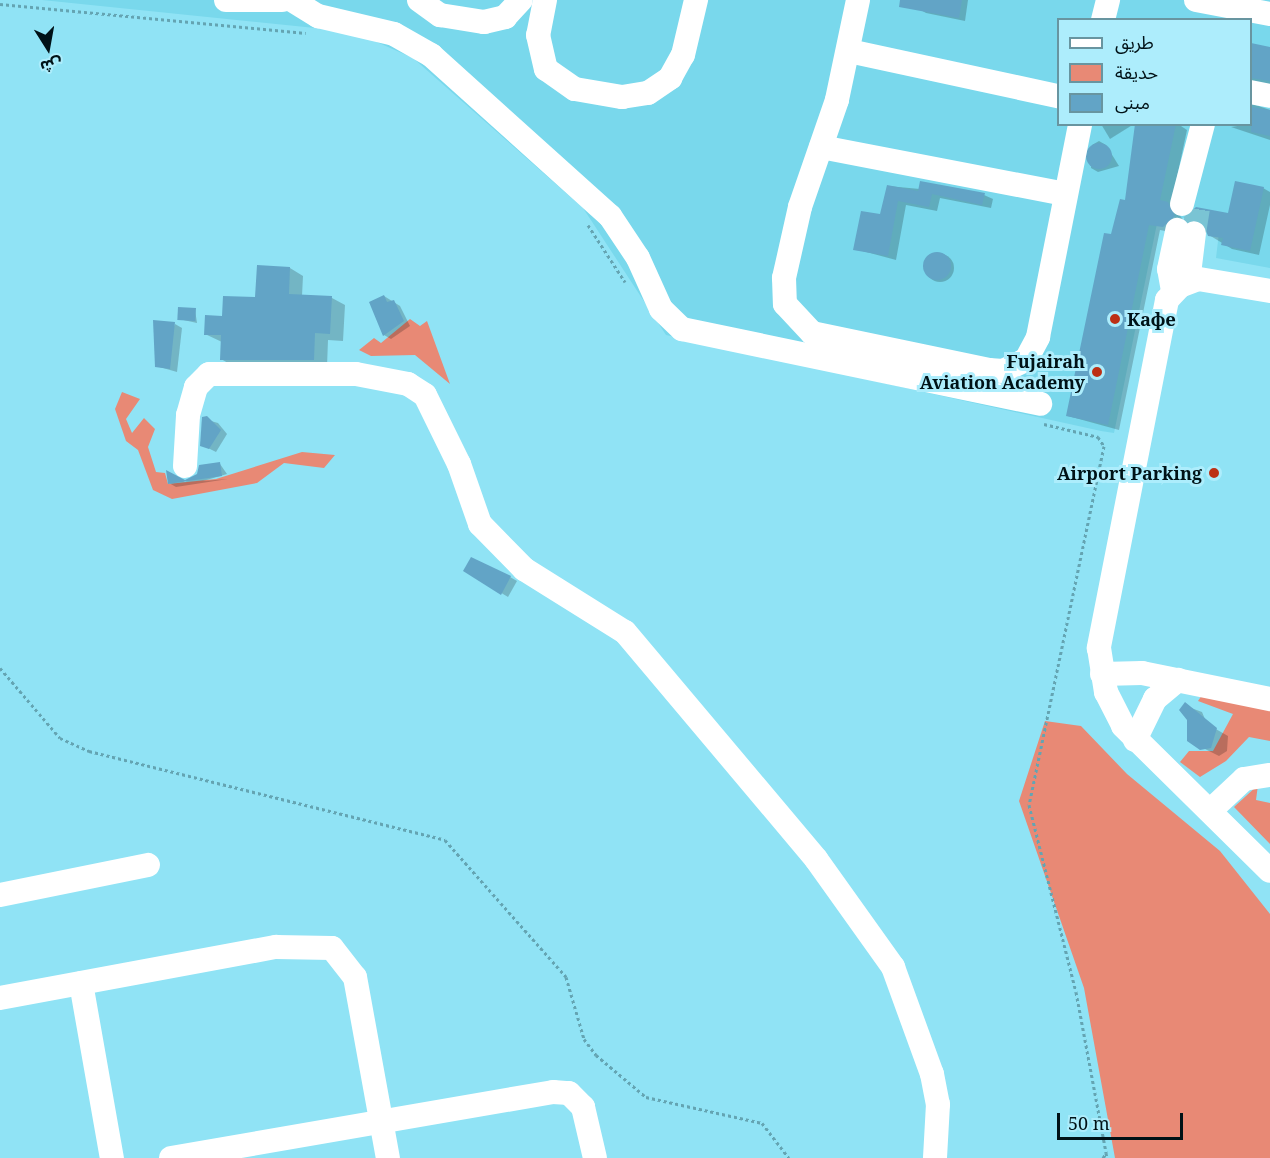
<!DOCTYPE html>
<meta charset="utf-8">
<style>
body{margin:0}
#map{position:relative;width:1270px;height:1158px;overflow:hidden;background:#90e3f5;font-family:"Noto Serif","Noto Sans Arabic",serif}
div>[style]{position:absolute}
.built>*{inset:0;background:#79d8ec}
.green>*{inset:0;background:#e88975}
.shadow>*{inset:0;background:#0003}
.round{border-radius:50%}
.building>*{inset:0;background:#62a4c6;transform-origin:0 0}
.minor-tunnel>*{height:24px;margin-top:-12px;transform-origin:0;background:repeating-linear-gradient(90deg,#7ac4d4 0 24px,transparent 0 36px)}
.path>*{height:3px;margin-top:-1.5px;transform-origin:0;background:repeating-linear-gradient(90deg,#64a4b2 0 3px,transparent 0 6px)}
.minor>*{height:24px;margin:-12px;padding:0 12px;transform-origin:12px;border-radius:12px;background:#fff}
.dots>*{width:16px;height:16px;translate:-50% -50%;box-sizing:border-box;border:3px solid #adedfc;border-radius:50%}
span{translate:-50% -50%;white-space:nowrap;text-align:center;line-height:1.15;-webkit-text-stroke:6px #adedfc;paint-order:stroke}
.poi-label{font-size:18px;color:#001217;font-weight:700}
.left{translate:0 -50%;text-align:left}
.right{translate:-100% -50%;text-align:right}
.legend{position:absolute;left:1057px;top:18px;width:195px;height:108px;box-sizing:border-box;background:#adedfc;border:2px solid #6895a0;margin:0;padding:8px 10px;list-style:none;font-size:18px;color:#001217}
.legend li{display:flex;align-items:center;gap:12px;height:30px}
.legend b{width:30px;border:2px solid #6895a0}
.north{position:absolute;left:18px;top:18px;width:60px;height:60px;-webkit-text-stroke:4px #adedfc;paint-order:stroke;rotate:169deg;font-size:16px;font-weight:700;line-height:24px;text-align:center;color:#001217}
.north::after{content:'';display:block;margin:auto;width:21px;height:27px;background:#001217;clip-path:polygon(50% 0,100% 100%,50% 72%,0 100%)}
.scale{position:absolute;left:1057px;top:1113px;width:126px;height:27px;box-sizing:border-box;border:3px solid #001217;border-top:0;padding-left:8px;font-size:18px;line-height:21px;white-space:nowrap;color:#001217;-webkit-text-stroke:4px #adedfc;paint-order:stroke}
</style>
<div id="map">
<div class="built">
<i style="clip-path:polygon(evenodd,42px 0,1270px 0,1270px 268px,1216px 258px,1220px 224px,1159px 214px,1114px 433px,1101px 431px,666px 335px,583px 208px,413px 58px,354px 32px,42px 0,1058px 20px,1250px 20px,1250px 124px,1058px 124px,1058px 20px)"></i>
</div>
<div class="green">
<i style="clip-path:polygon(410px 319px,420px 326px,427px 321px,450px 384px,415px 355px,371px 356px,359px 350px,374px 338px,381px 343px)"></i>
<i style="clip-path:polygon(122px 392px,140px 399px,126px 419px,132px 433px,144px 418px,155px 429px,148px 447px,156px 472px,165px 473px,168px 484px,216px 479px,302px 452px,335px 455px,324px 468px,284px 463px,257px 483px,172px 499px,153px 490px,138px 450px,126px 441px,115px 409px)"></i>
<i style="clip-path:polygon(1202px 695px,1270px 709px,1270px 741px,1249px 737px,1226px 761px,1200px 777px,1180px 762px,1189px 751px,1213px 751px,1233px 714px,1198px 701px)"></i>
<i style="clip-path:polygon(1045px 721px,1081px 726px,1127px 774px,1220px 851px,1270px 914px,1270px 1158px,1115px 1158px,1084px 988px,1019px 801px)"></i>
<i style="clip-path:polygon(1258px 785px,1256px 800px,1270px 803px,1270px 844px,1234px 807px)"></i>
</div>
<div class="shadow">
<i style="clip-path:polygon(921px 0,968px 0,965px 21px,926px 13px,919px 9px)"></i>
<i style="clip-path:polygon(1250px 44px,1270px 48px,1270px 87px,1250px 92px)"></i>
<i style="clip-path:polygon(1250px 103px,1270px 110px,1270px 140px,1231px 127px,1250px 124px)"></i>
<i style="clip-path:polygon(1101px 124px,1134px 124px,1110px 139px)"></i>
<i style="clip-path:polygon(1137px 124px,1178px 124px,1187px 130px,1171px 205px,1186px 223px,1175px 233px,1160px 230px,1119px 430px,1068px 416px,1112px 236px,1126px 202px)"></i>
<i style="clip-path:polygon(1099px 141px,1106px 145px,1119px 166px,1098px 172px,1091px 168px,1092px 145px)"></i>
<i style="clip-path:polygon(888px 186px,984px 195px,993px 199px,991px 208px,940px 198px,937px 211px,906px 205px,896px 260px,855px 249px,881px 216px)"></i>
<i style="clip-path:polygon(1263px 188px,1270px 192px,1270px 205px,1259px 255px,1232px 249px,1209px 235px,1205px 224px,1186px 218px,1229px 215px)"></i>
<i class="round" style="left:926px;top:254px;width:28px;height:28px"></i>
<i style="clip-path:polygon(258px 266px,290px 268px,303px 276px,302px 296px,332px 298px,345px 305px,343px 341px,328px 340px,327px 367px,235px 367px,221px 359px,222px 342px,205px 334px,257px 299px)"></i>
<i style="clip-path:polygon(384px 296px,400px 306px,410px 326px,391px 339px,384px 335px)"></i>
<i style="clip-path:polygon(195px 310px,197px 323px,179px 319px)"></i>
<i style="clip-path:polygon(175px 324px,182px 328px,177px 372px,156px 366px)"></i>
<i style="clip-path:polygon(204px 419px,218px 423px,227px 434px,216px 452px,202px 445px)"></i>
<i style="clip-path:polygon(220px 464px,227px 474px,203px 481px,228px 479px,176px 487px,169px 483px,168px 473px,185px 482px)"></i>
<i style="clip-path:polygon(465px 571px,510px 577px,517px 581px,508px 597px)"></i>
<i style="clip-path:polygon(1183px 705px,1202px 712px,1207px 724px,1228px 736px,1227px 751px,1219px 756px,1201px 747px)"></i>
</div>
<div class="building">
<i style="clip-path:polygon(900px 0,962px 0,959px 18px,899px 7px)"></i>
<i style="clip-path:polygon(1251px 43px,1270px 47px,1270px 81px,1251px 78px)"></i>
<i style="clip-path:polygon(1251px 107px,1270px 110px,1270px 136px,1251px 132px)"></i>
<i style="clip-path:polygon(1135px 124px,1176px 124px,1160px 200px,1168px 202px,1175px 216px,1163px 227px,1149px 225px,1108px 425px,1066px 416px,1104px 233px,1111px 234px,1120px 199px,1125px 200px)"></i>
<i class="round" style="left:1086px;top:143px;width:26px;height:26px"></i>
<i style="clip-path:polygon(920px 181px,985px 193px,982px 205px,932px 194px,929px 207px,898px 201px,888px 256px,853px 250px,861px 211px,880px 214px,887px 185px,918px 191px)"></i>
<i style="clip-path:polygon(1235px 181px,1264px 187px,1250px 251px,1221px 245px,1223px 238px,1208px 236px,1202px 221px,1184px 218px,1196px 207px,1228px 213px)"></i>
<i class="round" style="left:923px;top:252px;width:28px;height:28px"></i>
<i style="clip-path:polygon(257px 265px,290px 267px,289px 294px,332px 296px,330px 334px,315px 333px,314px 360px,220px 360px,221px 335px,204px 335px,205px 315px,222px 316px,223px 296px,255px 297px)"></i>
<i style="clip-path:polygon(384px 295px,387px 302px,394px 300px,404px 321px,383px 336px,369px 302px)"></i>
<i style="left:178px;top:307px;width:18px;height:13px;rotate:3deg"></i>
<i style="clip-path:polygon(153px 320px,175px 322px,170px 369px,155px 367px)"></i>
<i style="clip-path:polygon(207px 416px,221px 430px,209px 449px,200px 446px,202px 417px)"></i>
<i style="clip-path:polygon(220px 462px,222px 476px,168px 484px,166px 470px,185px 480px,197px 474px,199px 465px)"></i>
<i style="clip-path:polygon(471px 557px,511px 576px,501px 595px,463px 571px)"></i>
<i style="clip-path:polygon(1185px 702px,1217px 728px,1211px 748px,1200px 750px,1187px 741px,1187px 720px,1179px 710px)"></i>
</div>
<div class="minor-tunnel">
<i style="left:1194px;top:233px;width:26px;rotate:-81deg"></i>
</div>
<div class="path">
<i style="left:0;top:4px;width:307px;rotate:5.4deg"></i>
<i style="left:588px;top:225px;width:68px;rotate:57deg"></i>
<i style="left:1044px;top:424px;width:56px;rotate:13.5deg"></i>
<i style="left:1098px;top:437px;width:11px;rotate:56deg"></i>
<i style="left:1104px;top:446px;width:367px;rotate:101.8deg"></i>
<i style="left:1029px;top:805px;width:193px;rotate:75.9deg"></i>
<i style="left:1076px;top:992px;width:164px;rotate:79.4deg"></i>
<i style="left:0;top:668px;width:92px;rotate:49.4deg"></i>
<i style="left:60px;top:738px;width:32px;rotate:24deg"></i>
<i style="left:89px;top:751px;width:367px;rotate:14deg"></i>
<i style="left:445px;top:840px;width:183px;rotate:48.5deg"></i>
<i style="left:566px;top:977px;width:65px;rotate:73.8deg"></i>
<i style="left:584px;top:1039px;width:20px;rotate:53deg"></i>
<i style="left:596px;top:1055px;width:65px;rotate:40deg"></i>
<i style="left:646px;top:1097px;width:119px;rotate:12.6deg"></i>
<i style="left:762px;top:1123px;width:44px;rotate:52.4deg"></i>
<i style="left:1103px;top:1158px;width:6px;rotate:-59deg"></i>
<i style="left:1106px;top:1153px;width:5px;rotate:79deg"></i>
</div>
<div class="minor">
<i style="left:226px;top:0;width:56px"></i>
<i style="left:292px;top:0;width:31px;rotate:32deg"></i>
<i style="left:318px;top:16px;width:78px;rotate:13.3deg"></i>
<i style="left:394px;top:34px;width:43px;rotate:29.6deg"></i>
<i style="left:431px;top:55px;width:241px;rotate:42deg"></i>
<i style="left:610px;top:216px;width:50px;rotate:56.3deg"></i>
<i style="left:638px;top:258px;width:56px;rotate:65.7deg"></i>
<i style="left:661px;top:309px;width:29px;rotate:44deg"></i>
<i style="left:682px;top:329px;width:366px;rotate:11.8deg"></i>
<i style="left:419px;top:0;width:26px;rotate:36deg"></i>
<i style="left:440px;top:15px;width:45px;rotate:9deg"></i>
<i style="left:484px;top:22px;width:22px;rotate:-13deg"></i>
<i style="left:505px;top:17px;width:23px;rotate:-47deg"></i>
<i style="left:545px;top:0;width:36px;rotate:101deg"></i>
<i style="left:538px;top:35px;width:35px;rotate:77deg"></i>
<i style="left:546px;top:69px;width:35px;rotate:35deg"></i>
<i style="left:575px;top:89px;width:48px;rotate:9.7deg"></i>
<i style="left:622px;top:97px;width:26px;rotate:-9deg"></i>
<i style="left:648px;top:93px;width:27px;rotate:-34deg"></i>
<i style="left:670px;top:78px;width:26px;rotate:-61deg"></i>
<i style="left:683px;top:55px;width:57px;rotate:-76.7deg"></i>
<i style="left:858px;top:0;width:102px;rotate:101.9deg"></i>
<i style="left:837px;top:100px;width:113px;rotate:109.1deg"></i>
<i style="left:800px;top:207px;width:73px;rotate:102.7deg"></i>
<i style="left:784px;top:278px;width:26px;rotate:88deg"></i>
<i style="left:785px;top:304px;width:40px;rotate:47deg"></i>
<i style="left:812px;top:333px;width:181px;rotate:11.8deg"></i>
<i style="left:989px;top:370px;width:14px;rotate:4deg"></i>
<i style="left:1003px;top:371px;width:25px;rotate:-26deg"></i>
<i style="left:1026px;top:360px;width:26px;rotate:-62deg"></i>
<i style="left:1038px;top:337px;width:217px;rotate:-78.8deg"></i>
<i style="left:1196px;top:0;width:75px;rotate:10.7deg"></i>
<i style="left:1103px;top:20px;width:21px;rotate:-76deg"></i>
<i style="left:849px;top:51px;width:214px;rotate:12.2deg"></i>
<i style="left:1250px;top:92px;width:20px;rotate:11deg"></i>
<i style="left:821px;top:147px;width:248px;rotate:10.9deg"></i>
<i style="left:1182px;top:204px;width:83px;rotate:-75.3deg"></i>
<i style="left:1188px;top:282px;width:49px;rotate:-83deg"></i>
<i style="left:1173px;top:291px;width:22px;rotate:-100deg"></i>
<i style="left:1169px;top:269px;width:40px;rotate:-78deg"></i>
<i style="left:1270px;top:291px;width:73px;rotate:-170.5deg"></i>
<i style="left:1198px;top:279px;width:19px;rotate:159deg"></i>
<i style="left:1180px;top:286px;width:19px;rotate:133deg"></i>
<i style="left:1167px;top:300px;width:355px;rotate:101.1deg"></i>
<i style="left:1099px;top:648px;width:45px;rotate:81deg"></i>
<i style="left:1106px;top:692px;width:38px;rotate:63deg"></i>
<i style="left:1123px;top:726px;width:206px;rotate:44.6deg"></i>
<i style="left:185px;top:466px;width:51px;rotate:-86.6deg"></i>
<i style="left:188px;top:415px;width:29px;rotate:-74deg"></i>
<i style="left:196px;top:387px;width:18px;rotate:-45deg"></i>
<i style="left:209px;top:374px;width:147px"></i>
<i style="left:356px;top:374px;width:53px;rotate:10.9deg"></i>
<i style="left:408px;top:384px;width:20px;rotate:33deg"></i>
<i style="left:425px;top:395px;width:77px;rotate:63.8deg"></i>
<i style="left:459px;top:464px;width:64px;rotate:70.7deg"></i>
<i style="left:480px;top:524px;width:63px;rotate:45.6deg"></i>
<i style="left:524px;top:569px;width:119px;rotate:32deg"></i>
<i style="left:625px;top:632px;width:297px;rotate:49.9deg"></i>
<i style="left:816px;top:859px;width:133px;rotate:54.5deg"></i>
<i style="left:893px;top:967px;width:114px;rotate:70deg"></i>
<i style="left:932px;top:1074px;width:31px;rotate:79deg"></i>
<i style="left:938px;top:1104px;width:54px;rotate:93.2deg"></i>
<i style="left:1102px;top:674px;width:40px;rotate:-1.4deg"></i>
<i style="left:1142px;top:673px;width:131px;rotate:11.5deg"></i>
<i style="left:1135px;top:740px;width:46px;rotate:-64deg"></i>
<i style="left:1155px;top:699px;width:30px;rotate:-40deg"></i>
<i style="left:1212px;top:809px;width:44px;rotate:-43.2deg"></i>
<i style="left:1244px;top:779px;width:26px;rotate:-9deg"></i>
<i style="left:0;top:895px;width:151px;rotate:-11.5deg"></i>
<i style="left:81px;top:983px;width:178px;rotate:80deg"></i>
<i style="left:0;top:998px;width:281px;rotate:-10.5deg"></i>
<i style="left:276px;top:947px;width:56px;rotate:1deg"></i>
<i style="left:332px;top:948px;width:37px;rotate:52deg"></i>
<i style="left:355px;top:977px;width:184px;rotate:79.7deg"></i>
<i style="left:171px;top:1158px;width:388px;rotate:-9.8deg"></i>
<i style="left:553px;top:1092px;width:16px;rotate:4deg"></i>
<i style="left:569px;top:1093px;width:20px;rotate:45deg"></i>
<i style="left:583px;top:1107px;width:52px;rotate:76.8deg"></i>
</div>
<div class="dots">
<i style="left:1115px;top:319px;background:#bc3015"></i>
<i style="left:1097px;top:372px;background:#bc3015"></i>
<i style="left:1214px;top:473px;background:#bc3015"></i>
</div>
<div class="poi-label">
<span class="left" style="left:1127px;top:319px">Кафе</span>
<span class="right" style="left:1085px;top:372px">Fujairah<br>Aviation Academy</span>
<span class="right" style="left:1202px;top:473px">Airport Parking</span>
</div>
<ul class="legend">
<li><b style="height:8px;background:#fff"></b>طريق</li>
<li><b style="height:16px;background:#e88975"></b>حديقة</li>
<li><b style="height:16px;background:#62a4c6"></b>مبنى</li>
</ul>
<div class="north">ش</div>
<div class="scale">50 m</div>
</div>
